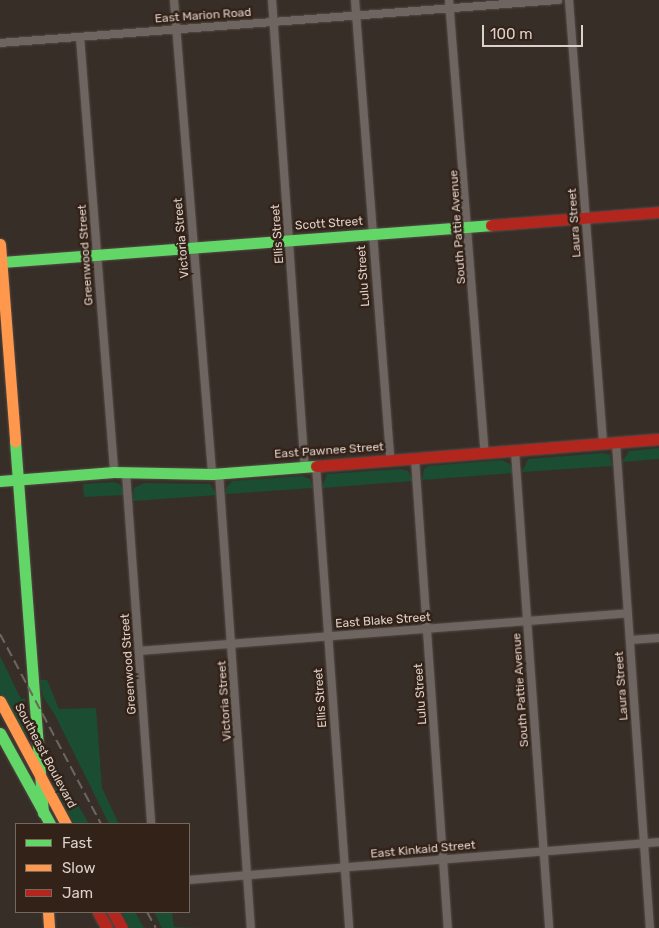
<!DOCTYPE html>
<style>
body{margin:0}
#map{position:relative;width:659px;height:928px;overflow:hidden;background:#382e28;font-family:Rubik,sans-serif}
div>[style]{position:absolute}
.green>*{inset:0;background:#1a4d32}
.roads{filter:drop-shadow(0 0 1px #544b46) drop-shadow(0 0 1px #544b46)}
.street>*{height:8px;margin:-4px;padding:0 4px;transform-origin:4px;border-radius:4px;background:#6e6561}
.fast>*{height:11px;margin:-5.5px;padding:0 5.5px;transform-origin:5.5px;border-radius:5.5px;background:#63d668}
.slow>*{height:11px;margin:-5.5px;padding:0 5.5px;transform-origin:5.5px;border-radius:5.5px;background:#ff974d}
.jam>*{height:11px;margin:-5.5px;padding:0 5.5px;transform-origin:5.5px;border-radius:5.5px;background:#b3261e}
.rail>*{height:2px;margin-top:-1px;transform-origin:0;background:repeating-linear-gradient(90deg,#6d6561 0 10px,transparent 0 15px)}
span{translate:-50% -50%;white-space:nowrap;text-align:center;line-height:1.15;-webkit-text-stroke:5px #332218;paint-order:stroke}
.street-label{font-size:12px;color:#dcd0c9}
.legend{position:absolute;left:15px;top:823px;width:175px;height:90px;box-sizing:border-box;background:#332218;border:1px solid #77685f;margin:0;padding:6px 9px;list-style:none;font-size:15px;color:#dcd0c9}
.legend li{display:flex;align-items:center;gap:10px;height:25px}
.legend b{width:25px;border:1px solid #77685f}
.scale{position:absolute;left:482px;top:25px;width:101px;height:22px;box-sizing:border-box;border:2px solid #dcd0c9;border-top:0;padding-left:6px;font-size:15px;line-height:18px;white-space:nowrap;color:#dcd0c9;-webkit-text-stroke:4px #332218;paint-order:stroke}
</style>
<div id="map">
<div class="green">
<i style="clip-path:polygon(659px 448px,659px 459px,622px 462px,629px 451px)"></i>
<i style="clip-path:polygon(603px 453px,610px 455px,612px 466px,522px 472px,528px 459px)"></i>
<i style="clip-path:polygon(502px 460px,510px 464px,513px 473px,422px 480px,424px 469px,428px 466px)"></i>
<i style="clip-path:polygon(401px 469px,408px 471px,413px 481px,322px 488px,327px 474px)"></i>
<i style="clip-path:polygon(302px 476px,310px 479px,313px 488px,226px 494px,226px 488px,232px 481px)"></i>
<i style="clip-path:polygon(114px 482px,121px 485px,125px 495px,84px 497px,83px 484px)"></i>
<i style="clip-path:polygon(144px 483px,210px 484px,217px 495px,133px 501px,134px 488px)"></i>
<i style="clip-path:polygon(0 656px,21px 699px,25px 698px,27px 742px,0 693px)"></i>
<i style="clip-path:polygon(40px 680px,47px 680px,59px 709px,96px 708px,102px 788px,119px 824px,109px 824px,55px 715px,43px 697px)"></i>
<i style="clip-path:polygon(51px 763px,55px 766px,89px 824px,74px 824px,53px 785px)"></i>
<i style="clip-path:polygon(122px 912px,135px 912px,144px 928px,130px 928px)"></i>
<i style="clip-path:polygon(154px 912px,172px 912px,174px 927px,203px 928px,162px 928px)"></i>
</div>
<div class="roads">
<div class="street">
<i style="left:174px;top:0;width:476px;rotate:85.4deg"></i>
<i style="left:272px;top:0;width:468px;rotate:86deg"></i>
<i style="left:355px;top:0;width:461px;rotate:85.6deg"></i>
<i style="left:449px;top:0;width:454px;rotate:85.5deg"></i>
<i style="left:569px;top:0;width:445px;rotate:85.6deg"></i>
<i style="left:80px;top:37px;width:436px;rotate:85.5deg"></i>
<i style="left:0;top:43px;width:560px;rotate:-4.41deg"></i>
<i style="left:616px;top:443px;width:486px;rotate:86deg"></i>
<i style="left:515px;top:451px;width:478px;rotate:85.9deg"></i>
<i style="left:415px;top:459px;width:470px;rotate:86deg"></i>
<i style="left:316px;top:465px;width:464px;rotate:85.9deg"></i>
<i style="left:126px;top:473px;width:352px;rotate:85.9deg"></i>
<i style="left:219px;top:473px;width:456px;rotate:86deg"></i>
<i style="left:630px;top:640px;width:29px;rotate:-4deg"></i>
<i style="left:139px;top:651px;width:490px;rotate:-4.4deg"></i>
<i style="left:189px;top:880px;width:472px;rotate:-4.6deg"></i>
</div>
<div class="fast">
<i style="left:1px;top:262px;width:491px;rotate:-4.3deg"></i>
<i style="left:15px;top:441px;width:373px;rotate:85.7deg"></i>
<i style="left:0;top:481px;width:114px;rotate:-4.5deg"></i>
<i style="left:114px;top:472px;width:98px;rotate:1.2deg"></i>
<i style="left:212px;top:474px;width:104px;rotate:-4.4deg"></i>
<i style="left:0;top:733px;width:104px;rotate:61.2deg"></i>
</div>
<div class="slow">
<i style="left:0;top:244px;width:198px;rotate:85.6deg"></i>
<i style="left:0;top:701px;width:140px;rotate:61.8deg"></i>
<i style="left:48px;top:912px;width:16px;rotate:86deg"></i>
</div>
<div class="jam">
<i style="left:491px;top:225px;width:169px;rotate:-4.4deg"></i>
<i style="left:316px;top:466px;width:344px;rotate:-4.5deg"></i>
<i style="left:98px;top:912px;width:18px;rotate:61deg"></i>
<i style="left:113px;top:912px;width:18px;rotate:61deg"></i>
</div>
</div>
<div class="rail">
<i style="left:0;top:634px;width:215px;rotate:62deg"></i>
<i style="left:147px;top:912px;width:18px;rotate:61deg"></i>
</div>
<div class="street-label">
<span style="left:203px;top:16px;rotate:-4deg">East Marion Road</span>
<span style="left:575px;top:223px;rotate:-94deg">Laura Street</span>
<span style="left:329px;top:224px;rotate:-4deg">Scott Street</span>
<span style="left:458px;top:227px;rotate:-94deg">South Pattie Avenue</span>
<span style="left:278px;top:234px;rotate:-94deg">Ellis Street</span>
<span style="left:182px;top:238px;rotate:-95deg">Victoria Street</span>
<span style="left:86px;top:255px;rotate:-94deg">Greenwood Street</span>
<span style="left:364px;top:276px;rotate:-94deg">Lulu Street</span>
<span style="left:329px;top:451px;rotate:-4deg">East Pawnee Street</span>
<span style="left:383px;top:621px;rotate:-4deg">East Blake Street</span>
<span style="left:129px;top:664px;rotate:-94deg">Greenwood Street</span>
<span style="left:622px;top:686px;rotate:-94deg">Laura Street</span>
<span style="left:521px;top:690px;rotate:-94deg">South Pattie Avenue</span>
<span style="left:421px;top:694px;rotate:-94deg">Lulu Street</span>
<span style="left:321px;top:698px;rotate:-94deg">Ellis Street</span>
<span style="left:225px;top:701px;rotate:-94deg">Victoria Street</span>
<span style="left:45px;top:756px;rotate:62deg">Southeast Boulevard</span>
<span style="left:423px;top:850px;rotate:-5deg">East Kinkaid Street</span>
</div>
<ul class="legend">
<li><b style="height:6px;background:#63d668"></b>Fast</li>
<li><b style="height:6px;background:#ff974d"></b>Slow</li>
<li><b style="height:6px;background:#b3261e"></b>Jam</li>
</ul>
<div class="scale">100 m</div>
</div>
